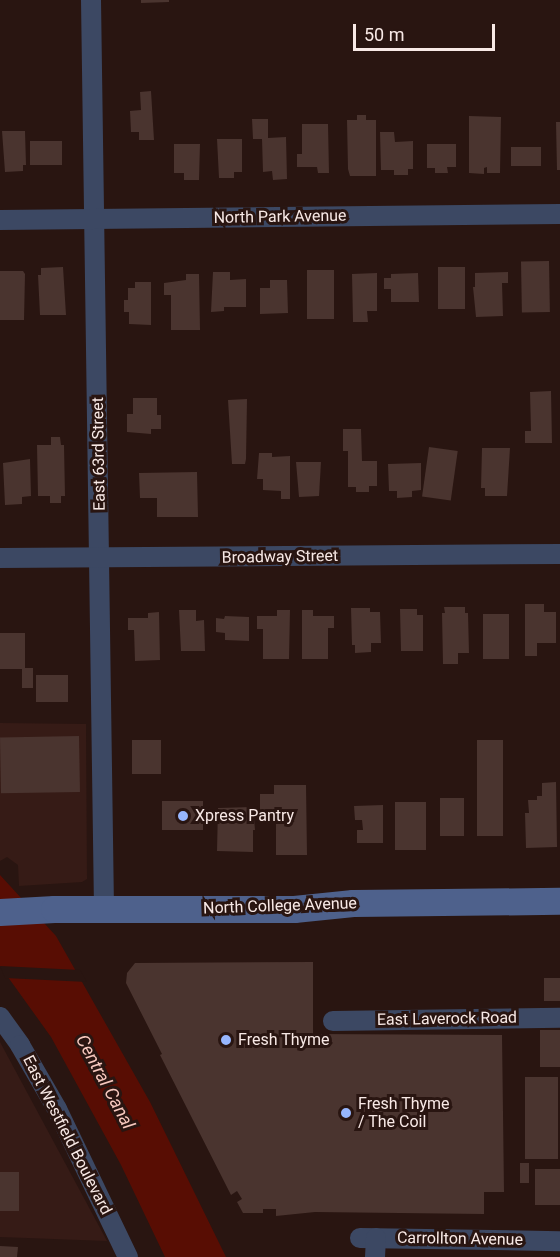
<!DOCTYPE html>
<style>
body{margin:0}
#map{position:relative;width:560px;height:1257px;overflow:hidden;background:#291511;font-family:Roboto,sans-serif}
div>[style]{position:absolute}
.built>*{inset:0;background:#361b16}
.water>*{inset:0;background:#580d03}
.pier>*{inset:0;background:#291511}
.building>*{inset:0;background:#4a342f;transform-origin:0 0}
.street>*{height:20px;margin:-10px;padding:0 10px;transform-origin:10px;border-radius:10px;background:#3c4863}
.secondary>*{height:27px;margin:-13.5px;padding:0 13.5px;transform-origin:13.5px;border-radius:13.5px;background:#4e618c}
.dots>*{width:16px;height:16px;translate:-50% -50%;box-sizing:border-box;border:3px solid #291511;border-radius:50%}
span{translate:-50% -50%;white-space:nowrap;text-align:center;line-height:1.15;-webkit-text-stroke:6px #291511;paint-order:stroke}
.street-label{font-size:16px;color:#f8e9e6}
.poi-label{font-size:16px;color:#f8e9e6}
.left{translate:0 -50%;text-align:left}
.water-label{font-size:18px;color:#f7c8be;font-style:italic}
.scale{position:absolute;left:353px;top:24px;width:142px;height:27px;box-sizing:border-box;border:3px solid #f8e9e6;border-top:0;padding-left:8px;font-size:18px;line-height:21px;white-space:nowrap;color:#f8e9e6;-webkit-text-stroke:4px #291511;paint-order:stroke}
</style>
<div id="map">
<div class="built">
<i style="clip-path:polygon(0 723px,86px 724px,87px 879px,82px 882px,19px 886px,18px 865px,7px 857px,0 861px)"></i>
<i style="clip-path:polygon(0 1042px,107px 1241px,0 1237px)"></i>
</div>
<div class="water">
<i style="clip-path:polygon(0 875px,56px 936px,150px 1102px,226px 1257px,165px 1257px,121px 1165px,51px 1037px,0 966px)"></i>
</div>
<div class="pier">
<i style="clip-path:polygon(0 966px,80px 970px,87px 982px,5px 978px)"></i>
</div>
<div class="building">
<i style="clip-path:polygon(141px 0,169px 0,169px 2px,141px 3px)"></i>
<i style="clip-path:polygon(151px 91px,154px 140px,139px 140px,139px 132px,131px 132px,130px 111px,141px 110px,140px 92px)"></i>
<i style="clip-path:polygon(357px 115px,366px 115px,366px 120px,376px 120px,376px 176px,350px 176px,348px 169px,347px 120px,357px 120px)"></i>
<i style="clip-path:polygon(469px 116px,501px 117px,500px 173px,487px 173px,487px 167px,484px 168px,484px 174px,469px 173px)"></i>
<i style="clip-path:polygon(252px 119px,268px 119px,268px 138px,286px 137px,287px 179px,273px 180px,272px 171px,263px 172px,262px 139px,253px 139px)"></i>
<i style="clip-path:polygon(556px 122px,560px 122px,560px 170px,557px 170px)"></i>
<i style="clip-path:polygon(302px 124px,328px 124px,329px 173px,318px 173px,317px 167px,297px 167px,297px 154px,302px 154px)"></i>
<i style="clip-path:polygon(2px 131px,25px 131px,26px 165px,23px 165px,23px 171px,5px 172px)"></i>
<i style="clip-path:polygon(380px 132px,394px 132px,395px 142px,413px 141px,413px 169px,408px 169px,408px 175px,394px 175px,394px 170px,381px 170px)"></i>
<i style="clip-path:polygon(217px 139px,242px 139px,242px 172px,234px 172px,234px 178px,219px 178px)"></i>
<i style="left:30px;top:141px;width:32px;height:24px"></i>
<i style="clip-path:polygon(174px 144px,200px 144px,199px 180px,184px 180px,184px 173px,174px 173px)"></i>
<i style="clip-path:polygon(427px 144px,456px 144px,456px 167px,447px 167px,448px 173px,435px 173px,435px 168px,427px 168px)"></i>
<i style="left:541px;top:147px;width:19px;height:30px;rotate:90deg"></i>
<i style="left:549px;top:261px;width:51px;height:28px;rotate:89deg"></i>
<i style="clip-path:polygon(63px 267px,66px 315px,40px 315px,38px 275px,41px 275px,41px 268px)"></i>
<i style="left:438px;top:267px;width:27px;height:42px"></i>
<i style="left:307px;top:270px;width:27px;height:49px"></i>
<i style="clip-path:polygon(0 271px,23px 271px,25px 274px,24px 320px,0 320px)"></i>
<i style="clip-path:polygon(213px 272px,230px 272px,230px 280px,246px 279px,246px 307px,224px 307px,224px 311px,211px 312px)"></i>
<i style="clip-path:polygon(508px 272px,508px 283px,502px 283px,503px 316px,476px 317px,473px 287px,475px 287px,475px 273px)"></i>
<i style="clip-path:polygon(377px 273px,377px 311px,367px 311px,368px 322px,353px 322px,352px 274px)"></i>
<i style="clip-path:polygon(418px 273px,419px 302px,391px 302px,391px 289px,384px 289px,384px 278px,391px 278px,391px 274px)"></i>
<i style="clip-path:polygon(186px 274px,199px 274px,200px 330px,171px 330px,171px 295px,164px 295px,164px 283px,186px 280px)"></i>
<i style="clip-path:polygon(270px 280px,287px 280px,288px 313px,260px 314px,260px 288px,270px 288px)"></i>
<i style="clip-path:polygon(135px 282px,151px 282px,151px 325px,129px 324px,129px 312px,124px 312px,124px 300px,128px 300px,128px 288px,135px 288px)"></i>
<i style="clip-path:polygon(551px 391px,552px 443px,525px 443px,525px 431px,531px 431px,530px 392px)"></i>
<i style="clip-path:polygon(133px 398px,157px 398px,157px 415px,161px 415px,161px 429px,151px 429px,151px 434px,127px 432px,127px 414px,133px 414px)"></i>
<i style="clip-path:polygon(247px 399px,246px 459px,245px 464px,232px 464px,228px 400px)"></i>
<i style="clip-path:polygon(343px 429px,361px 429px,362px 461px,377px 461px,377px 486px,369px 486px,369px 492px,356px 492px,356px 487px,348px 487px,348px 451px,343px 451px)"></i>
<i style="clip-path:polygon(51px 437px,60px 437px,61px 445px,64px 445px,65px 496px,61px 496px,61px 503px,50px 503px,50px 496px,38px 496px,37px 445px,51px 445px)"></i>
<i style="left:429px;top:447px;width:29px;height:50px;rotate:8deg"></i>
<i style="clip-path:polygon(482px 448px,510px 448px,507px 496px,485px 496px,485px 488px,481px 488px)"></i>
<i style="clip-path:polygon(259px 453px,272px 453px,272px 457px,290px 456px,290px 499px,281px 499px,281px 491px,263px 490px,263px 479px,257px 479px)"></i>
<i style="clip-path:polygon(30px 459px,31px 496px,22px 497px,22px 504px,5px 505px,3px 463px)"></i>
<i style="clip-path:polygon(296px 462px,321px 462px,319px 496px,299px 497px)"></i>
<i style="clip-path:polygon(421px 463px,421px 490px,412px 491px,412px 497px,397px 498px,397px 491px,389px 491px,388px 464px)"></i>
<i style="clip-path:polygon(197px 472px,198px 517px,157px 517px,157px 498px,140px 498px,139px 473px)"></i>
<i style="clip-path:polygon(525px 604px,544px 604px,544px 612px,556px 612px,556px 643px,537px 643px,537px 656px,525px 656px)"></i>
<i style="clip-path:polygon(444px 607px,465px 607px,465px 613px,468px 613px,469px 653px,458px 653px,458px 664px,443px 664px,442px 613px,445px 613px)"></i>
<i style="clip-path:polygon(351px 608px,370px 608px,370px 612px,380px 612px,381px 643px,371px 643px,371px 652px,355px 653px,355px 645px,352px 645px)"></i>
<i style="clip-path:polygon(400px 609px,417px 609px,417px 615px,423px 615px,423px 651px,401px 651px)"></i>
<i style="clip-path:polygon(179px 610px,196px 610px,196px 621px,204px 620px,205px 651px,181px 651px)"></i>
<i style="clip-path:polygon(277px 610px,290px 610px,289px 659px,263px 659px,263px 629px,257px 629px,257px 616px,277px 616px)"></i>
<i style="clip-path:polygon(302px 610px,313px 610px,313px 616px,334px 616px,334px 628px,328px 628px,328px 659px,302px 659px)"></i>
<i style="clip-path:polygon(159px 612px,160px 660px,135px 661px,134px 630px,128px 630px,128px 618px,148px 618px,148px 613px)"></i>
<i style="left:483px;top:614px;width:26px;height:45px"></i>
<i style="clip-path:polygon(225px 616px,249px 617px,249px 641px,225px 640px,225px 633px,216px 632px,216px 618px,224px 619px)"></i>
<i style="clip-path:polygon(0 633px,25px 633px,25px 668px,33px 668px,33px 688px,22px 688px,22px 669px,0 669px)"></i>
<i style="left:68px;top:675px;width:27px;height:32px;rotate:90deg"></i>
<i style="left:79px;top:736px;width:56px;height:79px;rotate:89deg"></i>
<i style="left:132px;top:740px;width:29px;height:34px"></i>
<i style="left:477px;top:740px;width:26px;height:96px"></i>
<i style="clip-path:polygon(556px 782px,557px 847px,526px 848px,525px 813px,529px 813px,528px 800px,537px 800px,537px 796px,542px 796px,542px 783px)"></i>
<i style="clip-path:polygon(274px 785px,306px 785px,307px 855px,276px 855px,276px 817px,260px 817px,260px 794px,274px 794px)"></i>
<i style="left:464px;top:798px;width:38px;height:24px;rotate:90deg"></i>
<i style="left:203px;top:801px;width:29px;height:41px;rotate:90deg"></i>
<i style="left:395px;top:802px;width:31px;height:48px"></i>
<i style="clip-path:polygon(383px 805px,383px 843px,357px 843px,357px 830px,363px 830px,362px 820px,355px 820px,354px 806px)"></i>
<i style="clip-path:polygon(253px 807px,255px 830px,253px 830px,253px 852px,217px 851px,218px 808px)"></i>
<i style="clip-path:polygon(313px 962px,313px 1034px,502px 1035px,504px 1192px,484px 1192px,484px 1214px,315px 1212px,276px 1216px,276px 1209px,263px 1209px,263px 1213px,243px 1213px,237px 1202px,242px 1199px,237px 1191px,231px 1195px,160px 1055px,162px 1054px,126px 983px,127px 973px,135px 963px)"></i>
<i style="left:544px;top:978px;width:16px;height:23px"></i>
<i style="left:540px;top:1030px;width:20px;height:37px"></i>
<i style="left:525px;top:1077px;width:33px;height:82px"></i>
<i style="left:520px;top:1163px;width:9px;height:20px"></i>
<i style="left:535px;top:1169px;width:25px;height:36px"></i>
<i style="left:0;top:1172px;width:19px;height:39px"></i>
<i style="clip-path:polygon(0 1246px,18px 1247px,17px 1257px,0 1257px)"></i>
</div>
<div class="street">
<i style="left:91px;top:0;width:909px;rotate:89.18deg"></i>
<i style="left:0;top:220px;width:560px;rotate:-0.61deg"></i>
<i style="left:0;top:558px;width:560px;rotate:-0.41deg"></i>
<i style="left:0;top:1017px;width:34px;rotate:54deg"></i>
<i style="left:20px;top:1045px;width:74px;rotate:60deg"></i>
<i style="left:57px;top:1109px;width:164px;rotate:64.4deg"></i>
<i style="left:333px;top:1021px;width:227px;rotate:-0.8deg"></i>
<i style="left:360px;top:1238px;width:200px;rotate:0.9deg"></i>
<i style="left:375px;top:1257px;width:19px;rotate:-87deg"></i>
</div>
<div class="secondary">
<i style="left:0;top:912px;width:54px;rotate:-3.2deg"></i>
<i style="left:54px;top:909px;width:240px"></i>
<i style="left:294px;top:909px;width:59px;rotate:-5.8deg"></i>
<i style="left:353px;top:903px;width:207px;rotate:-0.6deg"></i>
</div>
<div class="dots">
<i style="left:183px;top:816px;background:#97b6fd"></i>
<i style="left:226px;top:1040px;background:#97b6fd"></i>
<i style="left:346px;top:1113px;background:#97b6fd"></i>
</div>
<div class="street-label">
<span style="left:280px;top:217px;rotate:-1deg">North Park Avenue</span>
<span style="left:99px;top:454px;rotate:-91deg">East 63rd Street</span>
<span style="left:280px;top:557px;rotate:-1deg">Broadway Street</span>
<span style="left:280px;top:906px;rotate:-2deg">North College Avenue</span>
<span style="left:447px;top:1019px;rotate:-1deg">East Laverock Road</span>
<span style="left:67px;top:1135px;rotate:63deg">East Westfield Boulevard</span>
<span style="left:460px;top:1239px;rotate:1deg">Carrollton Avenue</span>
</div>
<div class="poi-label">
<span class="left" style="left:195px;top:816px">Xpress Pantry</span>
<span class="left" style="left:238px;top:1040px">Fresh Thyme</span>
<span class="left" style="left:358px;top:1113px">Fresh Thyme<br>/ The Coil</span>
</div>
<div class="water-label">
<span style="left:105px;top:1082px;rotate:62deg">Central Canal</span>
</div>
<div class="scale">50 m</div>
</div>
